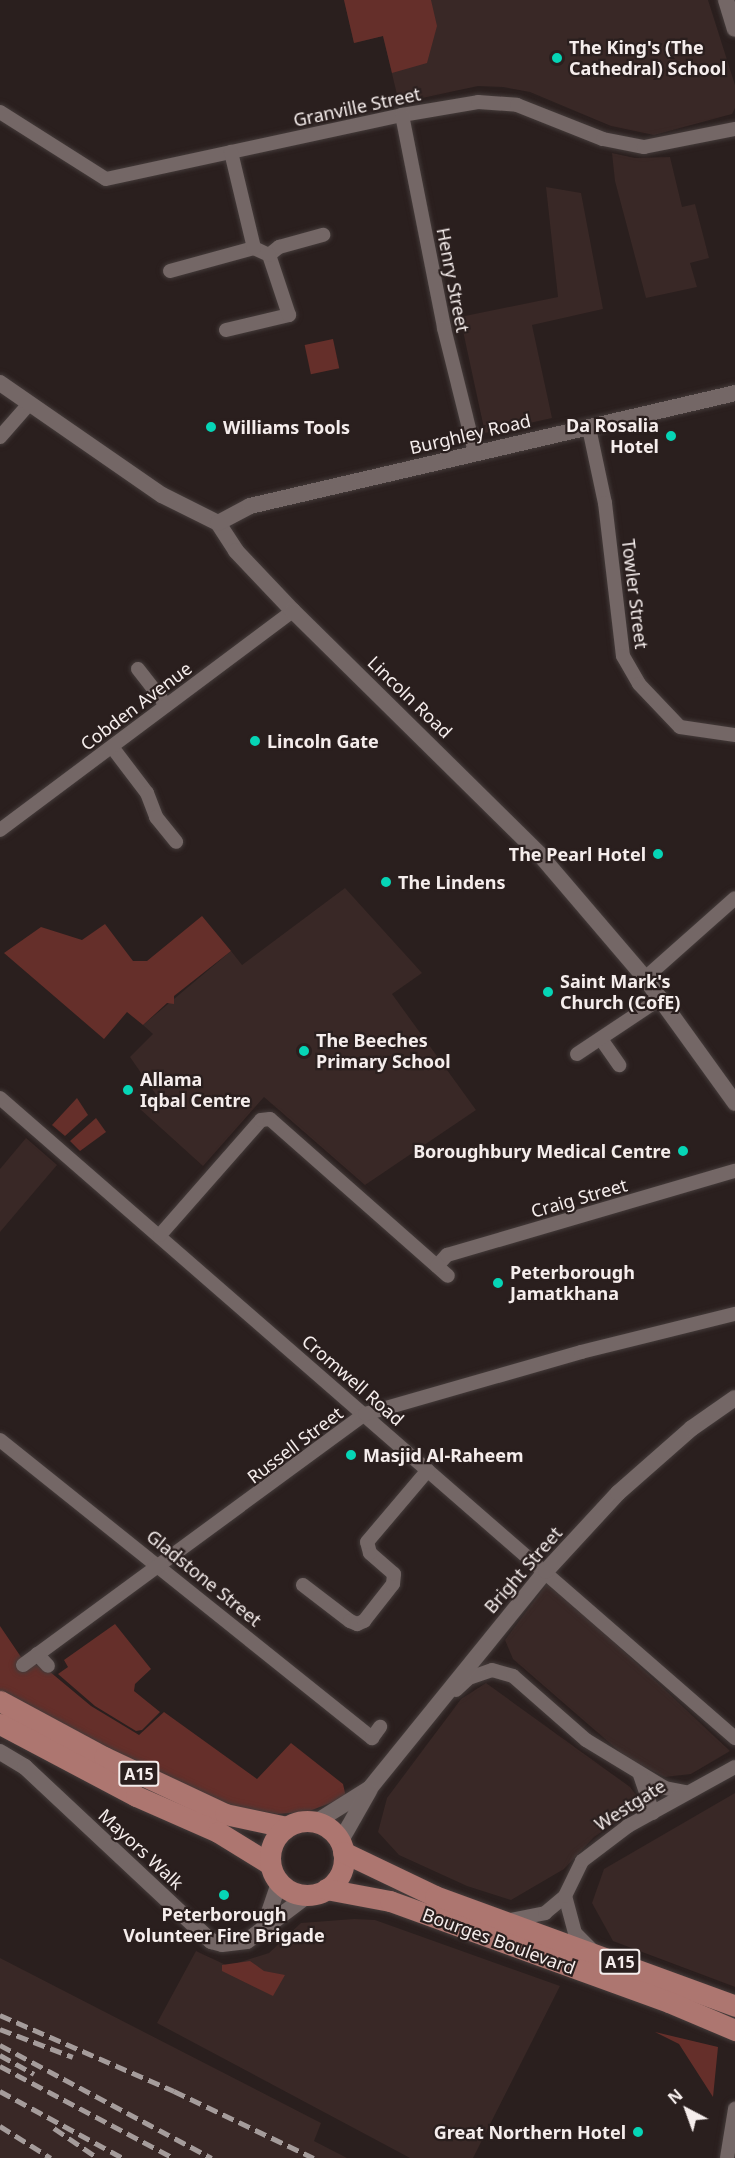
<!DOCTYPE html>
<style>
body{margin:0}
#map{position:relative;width:735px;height:2158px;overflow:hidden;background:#2a1f1e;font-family:"Noto Sans",sans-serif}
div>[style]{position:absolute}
.built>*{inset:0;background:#392826}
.green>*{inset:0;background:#652f2a;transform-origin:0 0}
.roads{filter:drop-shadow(0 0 2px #443b3a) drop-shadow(0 0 2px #443b3a)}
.minor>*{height:14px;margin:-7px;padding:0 7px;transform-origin:7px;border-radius:7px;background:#746766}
.tertiary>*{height:16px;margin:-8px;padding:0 8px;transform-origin:8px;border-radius:8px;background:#746766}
.primary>*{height:21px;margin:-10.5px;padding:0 10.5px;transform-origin:10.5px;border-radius:10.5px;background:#ad7670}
.primary>.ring{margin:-10.5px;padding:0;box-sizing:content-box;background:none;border:21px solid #ad7670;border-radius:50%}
.rail>*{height:4.5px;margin-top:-2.25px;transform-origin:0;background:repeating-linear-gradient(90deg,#a59c9b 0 12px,transparent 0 18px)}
.dots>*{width:16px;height:16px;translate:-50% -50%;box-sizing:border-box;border:3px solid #2a1f1e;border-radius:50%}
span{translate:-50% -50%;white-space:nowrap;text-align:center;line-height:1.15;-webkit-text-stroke:4.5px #2a1f1e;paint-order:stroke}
.shield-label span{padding:2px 4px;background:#2a1f1e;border:2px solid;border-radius:4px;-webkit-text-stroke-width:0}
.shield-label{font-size:16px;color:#f5edec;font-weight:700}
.poi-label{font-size:18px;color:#f5edec;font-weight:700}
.left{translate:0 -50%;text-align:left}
.right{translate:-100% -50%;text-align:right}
.street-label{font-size:18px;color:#f5edec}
.north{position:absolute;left:657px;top:2080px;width:60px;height:60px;-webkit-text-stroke:4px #2a1f1e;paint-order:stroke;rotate:319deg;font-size:16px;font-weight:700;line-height:24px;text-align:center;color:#f5edec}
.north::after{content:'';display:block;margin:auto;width:21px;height:27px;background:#f5edec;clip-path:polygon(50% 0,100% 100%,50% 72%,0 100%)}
</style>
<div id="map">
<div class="built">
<i style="clip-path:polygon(344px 0,708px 0,735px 85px,735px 108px,732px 114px,654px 135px,611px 126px,530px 92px,503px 87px,478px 86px,399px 103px,383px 36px,354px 43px)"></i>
<i style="clip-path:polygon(612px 153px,635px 158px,670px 157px,682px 207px,695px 204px,709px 258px,690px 263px,697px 287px,646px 298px,615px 181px)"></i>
<i style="clip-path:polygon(546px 187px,581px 193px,603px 309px,532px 325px,552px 418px,485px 433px,460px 317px,558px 297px)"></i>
<i style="clip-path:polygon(345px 888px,422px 973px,392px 994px,476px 1110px,365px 1185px,264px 1097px,203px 1166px,140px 1109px,157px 1096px,130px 1057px,153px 1034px,143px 1025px,231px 951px,242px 965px)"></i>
<i style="clip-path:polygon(26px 1138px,57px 1165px,0 1232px,0 1169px)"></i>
<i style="clip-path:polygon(549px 1581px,730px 1751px,691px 1774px,665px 1777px,627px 1758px,513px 1659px,505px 1640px)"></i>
<i style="clip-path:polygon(486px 1683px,630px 1787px,637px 1796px,631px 1812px,594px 1837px,564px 1869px,511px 1900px,467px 1886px,399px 1855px,378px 1832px,387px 1798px,461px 1699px)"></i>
<i style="clip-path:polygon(735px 1793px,735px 1987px,613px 1941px,592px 1903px,604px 1869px)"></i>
<i style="clip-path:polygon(354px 1919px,375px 1920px,560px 1986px,473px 2158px,410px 2158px,157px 2023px,196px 1951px,228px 1966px,269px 1953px,301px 1923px)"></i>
<i style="clip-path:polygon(0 1958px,321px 2123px,314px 2141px,347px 2158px,0 2158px)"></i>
</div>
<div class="green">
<i style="clip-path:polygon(344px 0,431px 0,437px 26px,427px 63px,392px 73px,383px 36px,354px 43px)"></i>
<i style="left:333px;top:339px;width:30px;height:29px;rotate:78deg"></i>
<i style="clip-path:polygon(202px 916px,231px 951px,174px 996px,174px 1004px,167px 1003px,143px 1025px,127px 1012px,104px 1039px,4px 953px,41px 927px,82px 940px,105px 924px,133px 961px,147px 961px)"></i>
<i style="clip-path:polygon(77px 1098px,88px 1115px,65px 1136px,52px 1125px)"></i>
<i style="clip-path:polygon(96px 1118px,106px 1132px,80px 1151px,70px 1141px)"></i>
<i style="clip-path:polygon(115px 1624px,151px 1669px,135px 1684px,134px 1691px,160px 1712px,142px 1730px,136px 1731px,95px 1706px,58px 1674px,68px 1667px,64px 1660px)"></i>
<i style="clip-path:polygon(0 1626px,21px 1657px,49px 1671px,91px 1706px,139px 1735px,164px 1712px,257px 1779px,291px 1743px,343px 1784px,346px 1797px,307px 1812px,277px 1814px,218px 1803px,178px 1784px,0 1692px)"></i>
<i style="clip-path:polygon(250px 1961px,264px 1971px,285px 1975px,273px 1996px,222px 1971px,222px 1965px)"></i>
<i style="clip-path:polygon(655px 2032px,718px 2047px,713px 2097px,679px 2044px)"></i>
</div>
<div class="roads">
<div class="minor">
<i style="left:0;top:112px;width:125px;rotate:32.3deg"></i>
<i style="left:106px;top:179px;width:303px;rotate:-12.2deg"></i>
<i style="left:402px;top:115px;width:77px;rotate:-9.7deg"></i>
<i style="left:478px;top:102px;width:39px;rotate:4deg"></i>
<i style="left:517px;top:105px;width:92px;rotate:21.6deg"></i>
<i style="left:603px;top:139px;width:42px;rotate:11deg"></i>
<i style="left:644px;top:147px;width:93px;rotate:-11.2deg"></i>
<i style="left:402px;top:115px;width:217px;rotate:78.8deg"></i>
<i style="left:444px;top:328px;width:128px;rotate:76deg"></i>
<i style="left:269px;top:255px;width:13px;rotate:-39deg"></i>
<i style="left:279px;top:247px;width:46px;rotate:-15.3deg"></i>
<i style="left:170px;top:271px;width:87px;rotate:-15.3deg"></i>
<i style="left:226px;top:330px;width:65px;rotate:-13.4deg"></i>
<i style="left:289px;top:315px;width:63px;rotate:-108.4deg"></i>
<i style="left:269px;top:255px;width:17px;rotate:-155deg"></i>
<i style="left:254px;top:248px;width:99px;rotate:-103.5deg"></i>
<i style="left:589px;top:428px;width:77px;rotate:78deg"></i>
<i style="left:605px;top:503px;width:154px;rotate:83.3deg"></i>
<i style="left:623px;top:656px;width:32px;rotate:60deg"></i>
<i style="left:639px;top:684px;width:59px;rotate:46.4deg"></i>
<i style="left:680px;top:727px;width:56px;rotate:8.3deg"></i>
<i style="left:0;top:437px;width:45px;rotate:-48.6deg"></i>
<i style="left:138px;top:669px;width:46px;rotate:52.1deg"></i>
<i style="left:112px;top:747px;width:58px;rotate:52.7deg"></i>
<i style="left:147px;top:793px;width:26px;rotate:69deg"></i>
<i style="left:156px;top:817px;width:32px;rotate:51deg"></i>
<i style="left:0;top:830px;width:366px;rotate:-36.8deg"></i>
<i style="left:645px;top:978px;width:120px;rotate:-41.6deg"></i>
<i style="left:601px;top:1039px;width:32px;rotate:55deg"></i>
<i style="left:577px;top:1054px;width:101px;rotate:-33.7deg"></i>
<i style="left:0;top:1098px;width:975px;rotate:41.05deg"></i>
<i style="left:160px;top:1235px;width:153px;rotate:-48.7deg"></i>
<i style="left:261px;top:1120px;width:9px;rotate:-6deg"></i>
<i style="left:270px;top:1119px;width:237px;rotate:41.4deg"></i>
<i style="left:437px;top:1266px;width:15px;rotate:-48deg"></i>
<i style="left:447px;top:1255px;width:300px;rotate:-16.3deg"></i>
<i style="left:0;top:1440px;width:477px;rotate:38.7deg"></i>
<i style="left:372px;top:1738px;width:14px;rotate:-54deg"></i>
<i style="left:303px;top:1585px;width:59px;rotate:37.5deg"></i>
<i style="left:350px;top:1621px;width:8px;rotate:23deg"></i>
<i style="left:357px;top:1624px;width:8px;rotate:-23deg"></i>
<i style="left:364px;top:1621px;width:47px;rotate:-51.9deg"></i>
<i style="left:393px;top:1584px;width:10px;rotate:-84deg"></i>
<i style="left:394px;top:1574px;width:32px;rotate:-139deg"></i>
<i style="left:370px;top:1553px;width:11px;rotate:-105deg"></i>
<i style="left:367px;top:1542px;width:94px;rotate:-49.7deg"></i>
<i style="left:37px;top:1654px;width:16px;rotate:47deg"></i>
<i style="left:23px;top:1665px;width:424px;rotate:-36.3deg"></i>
<i style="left:365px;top:1414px;width:225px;rotate:-16deg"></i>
<i style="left:581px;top:1352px;width:159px;rotate:-13.9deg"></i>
<i style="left:456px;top:1690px;width:18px;rotate:-43deg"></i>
<i style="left:469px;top:1678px;width:24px;rotate:-19deg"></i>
<i style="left:492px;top:1670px;width:22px;rotate:16deg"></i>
<i style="left:513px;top:1676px;width:97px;rotate:41.2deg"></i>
<i style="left:586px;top:1740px;width:92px;rotate:31.3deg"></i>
<i style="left:665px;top:1788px;width:21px;rotate:11deg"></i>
<i style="left:640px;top:1775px;width:40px;rotate:71.1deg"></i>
<i style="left:510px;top:1920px;width:36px;rotate:-11deg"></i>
<i style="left:545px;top:1913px;width:26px;rotate:-40deg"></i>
<i style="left:592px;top:1950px;width:24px;rotate:-135deg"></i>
<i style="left:575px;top:1933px;width:38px;rotate:-105deg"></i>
<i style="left:565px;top:1896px;width:39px;rotate:-64deg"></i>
<i style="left:582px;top:1861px;width:58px;rotate:-37.3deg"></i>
<i style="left:628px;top:1826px;width:122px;rotate:-28.9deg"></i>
<i style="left:727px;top:2158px;width:50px;rotate:-80.7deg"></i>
</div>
<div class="tertiary">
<i style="left:726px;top:0;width:30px;rotate:73deg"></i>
<i style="left:0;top:383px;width:197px;rotate:34.7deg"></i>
<i style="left:162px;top:495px;width:63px;rotate:26.6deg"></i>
<i style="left:218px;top:523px;width:33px;rotate:57deg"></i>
<i style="left:236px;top:551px;width:83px;rotate:46.5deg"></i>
<i style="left:293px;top:611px;width:347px;rotate:44.6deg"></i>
<i style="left:540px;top:855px;width:162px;rotate:49.5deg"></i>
<i style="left:645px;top:978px;width:154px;rotate:54.2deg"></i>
<i style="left:218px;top:523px;width:36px;rotate:-28deg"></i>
<i style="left:250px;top:506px;width:498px;rotate:-13.1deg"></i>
<i style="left:0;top:1752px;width:29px;rotate:31deg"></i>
<i style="left:25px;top:1767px;width:255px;rotate:43.1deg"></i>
<i style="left:211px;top:1941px;width:11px;rotate:15deg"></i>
<i style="left:222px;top:1944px;width:25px;rotate:-7deg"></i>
<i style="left:247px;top:1941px;width:76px;rotate:-37deg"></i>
<i style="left:316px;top:1822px;width:64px;rotate:-32.2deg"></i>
<i style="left:370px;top:1788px;width:279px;rotate:-51deg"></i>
<i style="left:546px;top:1571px;width:106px;rotate:-47.3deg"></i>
<i style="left:618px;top:1493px;width:98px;rotate:-41.3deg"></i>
<i style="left:692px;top:1428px;width:52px;rotate:-34.9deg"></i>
<i style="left:340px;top:1842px;width:59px;rotate:-60.4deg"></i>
<i style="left:264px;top:1927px;width:46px;rotate:-71.2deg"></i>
</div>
<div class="primary">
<i style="left:0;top:1701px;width:118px;rotate:28.3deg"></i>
<i style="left:104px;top:1757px;width:134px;rotate:25.2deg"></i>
<i style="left:225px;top:1814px;width:62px;rotate:12deg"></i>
<i style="left:0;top:1724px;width:154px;rotate:27.9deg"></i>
<i style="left:136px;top:1796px;width:90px;rotate:23.7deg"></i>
<i style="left:218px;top:1832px;width:61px;rotate:31.6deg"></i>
<i class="ring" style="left:270px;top:1821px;width:53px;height:53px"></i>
<i style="left:343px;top:1852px;width:102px;rotate:25.6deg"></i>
<i style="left:435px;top:1896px;width:320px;rotate:20.1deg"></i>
<i style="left:326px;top:1889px;width:65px;rotate:10.6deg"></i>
<i style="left:390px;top:1901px;width:297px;rotate:19.9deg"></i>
<i style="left:669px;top:2002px;width:72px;rotate:23deg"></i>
</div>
</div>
<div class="rail">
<i style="left:0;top:2015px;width:190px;rotate:23.6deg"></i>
<i style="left:174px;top:2091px;width:155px;rotate:25.6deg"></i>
<i style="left:0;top:2029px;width:78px;rotate:21deg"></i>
<i style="left:0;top:2045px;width:240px;rotate:28.1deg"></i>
<i style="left:0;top:2055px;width:39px;rotate:29deg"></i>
<i style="left:0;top:2066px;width:197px;rotate:27.9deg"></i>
<i style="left:0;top:2091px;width:140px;rotate:28.6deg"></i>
<i style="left:0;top:2126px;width:60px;rotate:32.1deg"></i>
<i style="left:54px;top:2128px;width:53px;rotate:34.3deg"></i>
</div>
<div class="dots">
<i style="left:557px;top:58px;background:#06d5b6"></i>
<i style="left:211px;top:427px;background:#06d5b6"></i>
<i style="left:671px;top:436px;background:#06d5b6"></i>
<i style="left:255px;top:741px;background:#06d5b6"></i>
<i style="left:658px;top:854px;background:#06d5b6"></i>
<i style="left:386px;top:882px;background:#06d5b6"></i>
<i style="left:548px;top:992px;background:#06d5b6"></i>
<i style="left:304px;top:1051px;background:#06d5b6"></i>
<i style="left:128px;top:1090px;background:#06d5b6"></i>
<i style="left:683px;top:1151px;background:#06d5b6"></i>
<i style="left:498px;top:1283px;background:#06d5b6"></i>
<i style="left:351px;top:1455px;background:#06d5b6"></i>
<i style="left:224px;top:1895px;background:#06d5b6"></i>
<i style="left:638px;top:2132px;background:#06d5b6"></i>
</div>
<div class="shield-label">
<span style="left:139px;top:1774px">A15</span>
<span style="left:620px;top:1962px">A15</span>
</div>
<div class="poi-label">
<span class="left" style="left:569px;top:58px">The King's (The<br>Cathedral) School</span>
<span class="right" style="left:659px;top:436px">Da Rosalia<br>Hotel</span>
<span class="left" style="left:223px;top:427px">Williams Tools</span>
<span class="left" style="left:267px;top:741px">Lincoln Gate</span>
<span class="right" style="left:646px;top:854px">The Pearl Hotel</span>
<span class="left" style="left:398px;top:882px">The Lindens</span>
<span class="left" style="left:560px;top:992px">Saint Mark's<br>Church (CofE)</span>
<span class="left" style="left:316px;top:1051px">The Beeches<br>Primary School</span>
<span class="left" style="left:140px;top:1090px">Allama<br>Iqbal Centre</span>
<span class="right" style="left:671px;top:1151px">Boroughbury Medical Centre</span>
<span class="left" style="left:510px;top:1283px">Peterborough<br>Jamatkhana</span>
<span class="left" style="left:363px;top:1455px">Masjid Al-Raheem</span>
<span style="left:224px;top:1925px">Peterborough<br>Volunteer Fire Brigade</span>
<span class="right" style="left:626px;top:2132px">Great Northern Hotel</span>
</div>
<div class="street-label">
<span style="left:357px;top:107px;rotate:-12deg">Granville Street</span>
<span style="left:453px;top:280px;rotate:79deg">Henry Street</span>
<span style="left:470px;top:434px;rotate:-13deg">Burghley Road</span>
<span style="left:635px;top:594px;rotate:83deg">Towler Street</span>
<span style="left:410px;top:697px;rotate:44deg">Lincoln Road</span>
<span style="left:136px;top:706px;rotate:-37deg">Cobden Avenue</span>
<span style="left:579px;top:1198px;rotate:-16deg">Craig Street</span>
<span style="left:353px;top:1380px;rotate:41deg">Cromwell Road</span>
<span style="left:295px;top:1445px;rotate:-37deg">Russell Street</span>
<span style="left:523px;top:1570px;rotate:-49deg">Bright Street</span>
<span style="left:204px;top:1578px;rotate:39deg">Gladstone Street</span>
<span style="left:630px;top:1805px;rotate:-32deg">Westgate</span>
<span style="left:141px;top:1849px;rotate:43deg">Mayors Walk</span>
<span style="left:499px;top:1941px;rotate:20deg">Bourges Boulevard</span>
</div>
<div class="north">N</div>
</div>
